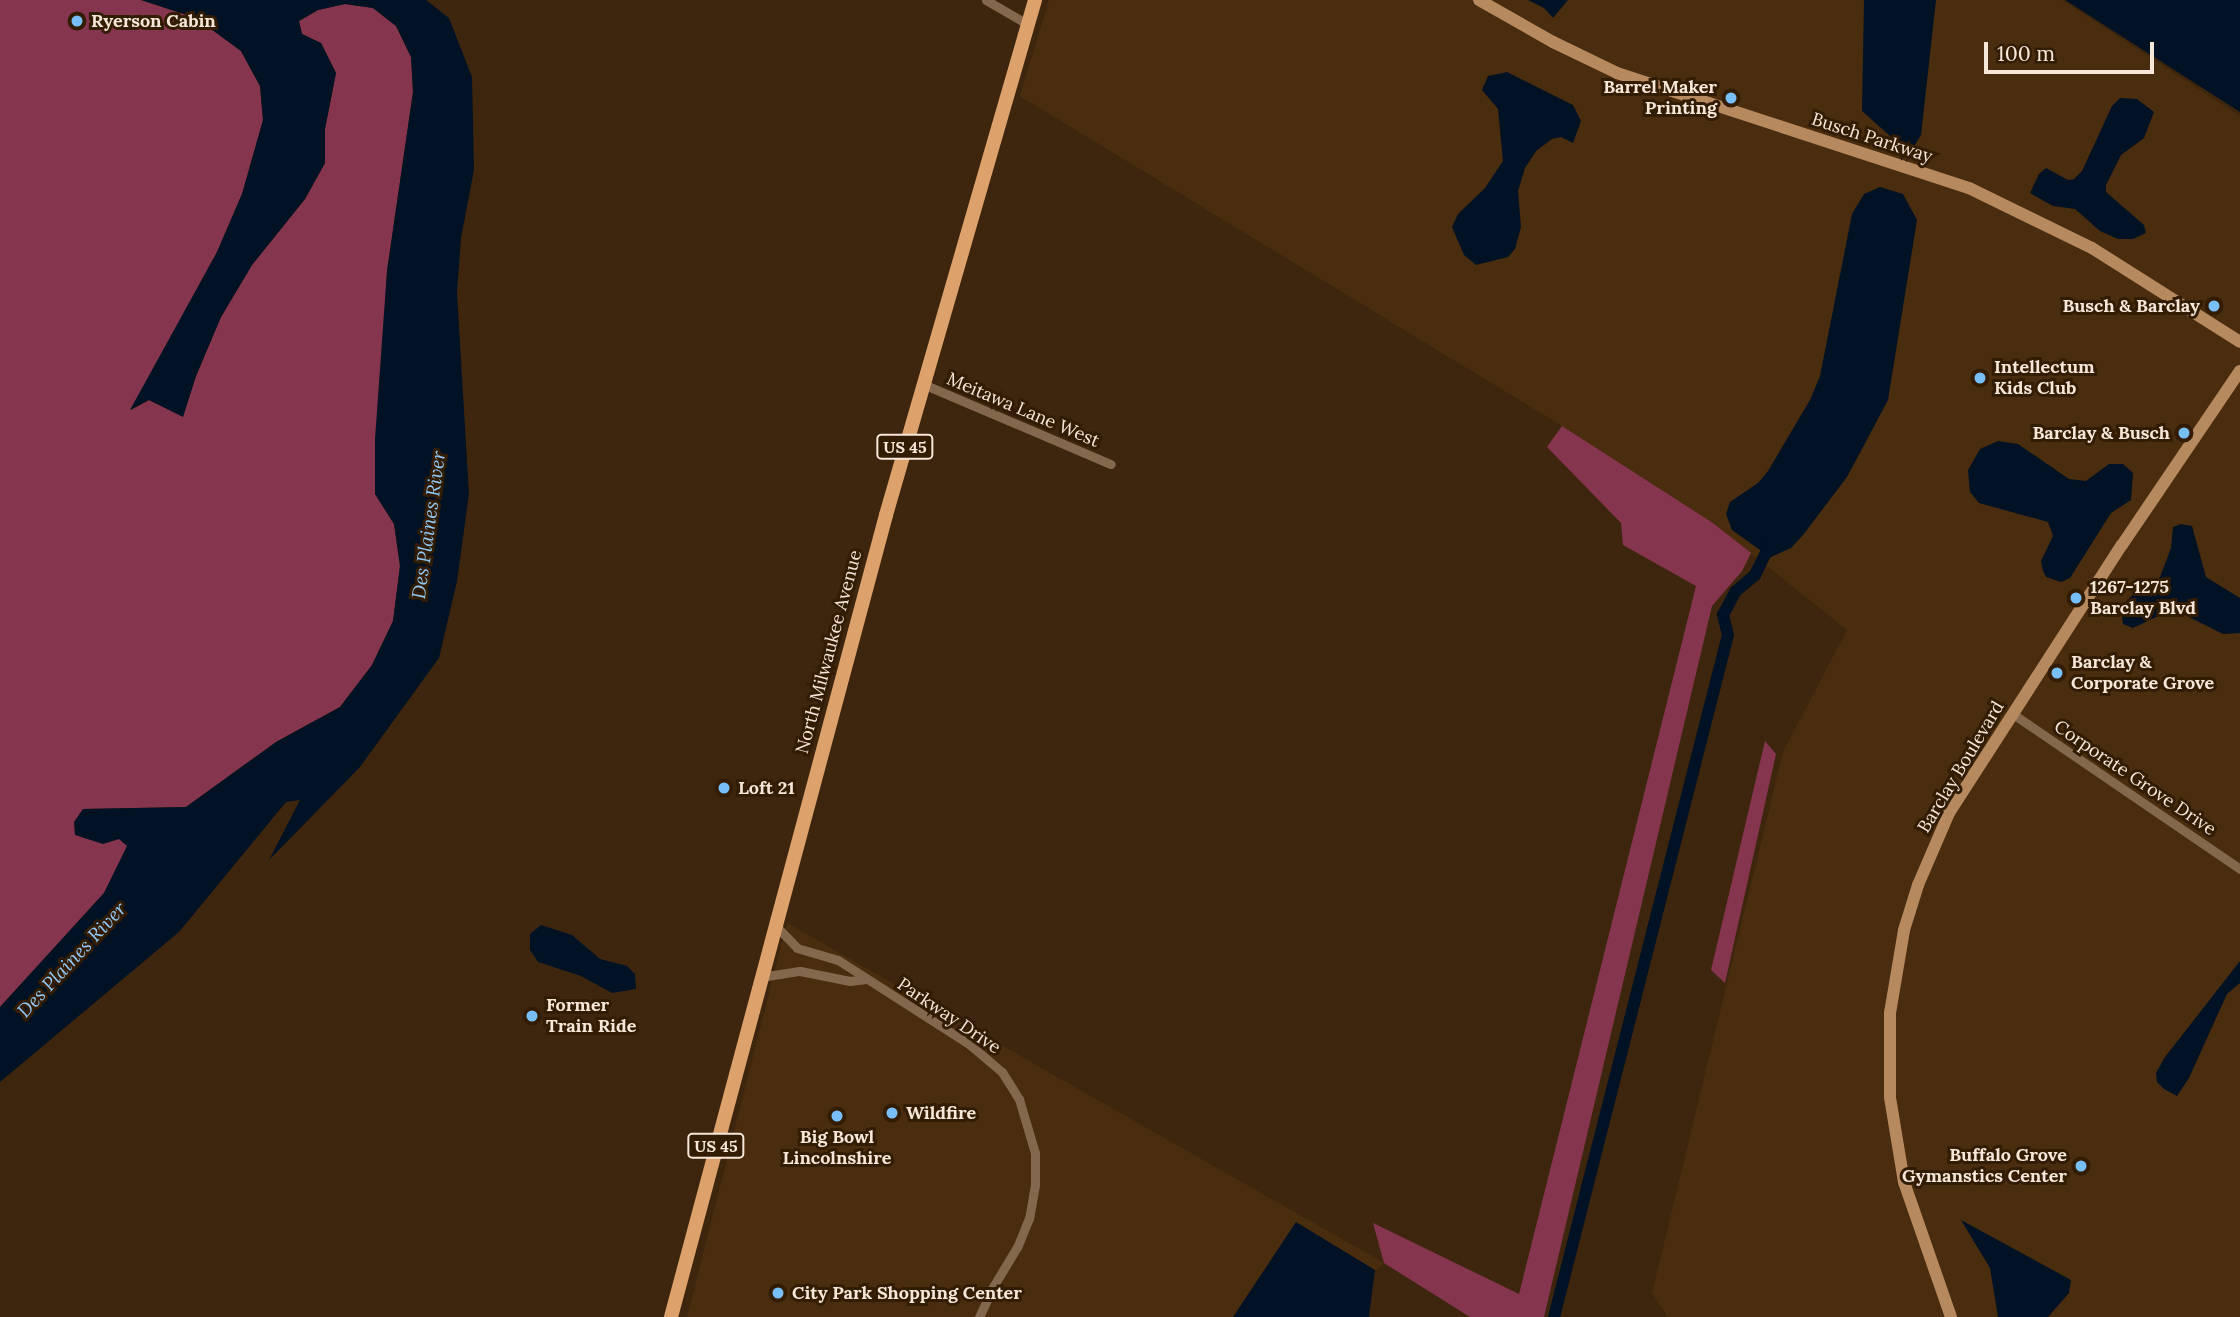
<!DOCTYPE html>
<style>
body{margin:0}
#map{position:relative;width:2240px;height:1317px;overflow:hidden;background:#3e260e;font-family:Lora,serif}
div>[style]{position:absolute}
.built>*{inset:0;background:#4a2d0e}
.green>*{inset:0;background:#85364e}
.water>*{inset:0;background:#001223}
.canal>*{height:12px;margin:-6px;padding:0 6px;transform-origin:6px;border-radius:6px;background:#001223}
.street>*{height:9px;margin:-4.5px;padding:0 4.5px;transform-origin:4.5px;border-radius:4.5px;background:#84684e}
.secondary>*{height:12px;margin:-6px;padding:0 6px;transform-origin:6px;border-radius:6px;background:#b6895f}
.primary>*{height:14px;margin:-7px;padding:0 7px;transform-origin:7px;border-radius:7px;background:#dda26c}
.dots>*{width:19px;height:19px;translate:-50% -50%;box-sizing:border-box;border:4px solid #331c04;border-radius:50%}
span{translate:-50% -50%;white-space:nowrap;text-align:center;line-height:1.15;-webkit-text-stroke:6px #331c04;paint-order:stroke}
.shield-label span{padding:2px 5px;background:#331c04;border:2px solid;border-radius:5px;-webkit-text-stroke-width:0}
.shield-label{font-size:16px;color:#f7e7d9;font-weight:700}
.poi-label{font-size:18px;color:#f7e7d9;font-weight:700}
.left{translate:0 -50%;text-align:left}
.right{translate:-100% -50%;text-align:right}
.street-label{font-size:18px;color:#f7e7d9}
.water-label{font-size:19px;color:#90c9f7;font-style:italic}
.scale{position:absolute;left:1984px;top:42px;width:170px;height:32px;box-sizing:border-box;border:4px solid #f7e7d9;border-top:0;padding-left:9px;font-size:21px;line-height:24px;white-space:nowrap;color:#f7e7d9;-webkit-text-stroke:5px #331c04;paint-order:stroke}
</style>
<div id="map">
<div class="built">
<i style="clip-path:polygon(1049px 0,2062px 0,2240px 116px,2240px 1317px,1668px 1317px,1652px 1293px,1783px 752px,1847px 630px,1713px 523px,1562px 426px,1020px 96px)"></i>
<i style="clip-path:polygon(787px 923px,1384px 1263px,1375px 1271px,1369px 1317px,687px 1317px)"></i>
</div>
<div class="green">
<i style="clip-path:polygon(0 0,141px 0,196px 18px,241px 51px,260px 86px,263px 120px,242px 194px,217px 252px,131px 410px,149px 400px,183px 416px,196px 376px,221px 317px,252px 265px,305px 199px,325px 163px,325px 129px,336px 73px,321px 43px,302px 34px,299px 21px,318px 10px,345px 4px,373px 8px,396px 26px,411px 57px,413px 92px,387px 271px,375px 494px,394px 524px,400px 566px,393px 621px,372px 665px,340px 707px,276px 742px,186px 807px,83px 809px,128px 846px,104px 893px,0 1007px)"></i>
<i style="clip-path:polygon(1562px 426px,1713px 523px,1751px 553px,1742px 571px,1712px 606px,1544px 1317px,1470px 1317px,1384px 1263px,1373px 1223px,1519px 1294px,1696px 586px,1623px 545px,1621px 523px,1547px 447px)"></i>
<i style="clip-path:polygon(1765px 741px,1776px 754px,1725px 983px,1711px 970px)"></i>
</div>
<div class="water">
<i style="clip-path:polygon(141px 0,426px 0,449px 18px,472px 77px,474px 170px,461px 238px,457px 293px,469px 494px,457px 581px,439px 658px,360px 767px,269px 860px,300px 800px,286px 802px,179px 932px,0 1082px,0 1007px,104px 893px,127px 846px,119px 839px,103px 844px,75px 835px,74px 822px,83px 809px,186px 807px,276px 742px,340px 707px,372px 665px,393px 621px,400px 566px,394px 524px,375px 494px,375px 439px,387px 271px,413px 92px,411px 57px,396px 26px,373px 8px,345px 4px,318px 10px,299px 21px,302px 34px,321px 43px,336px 73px,325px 129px,325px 163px,305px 199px,252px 265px,221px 317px,196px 376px,183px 417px,149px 400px,130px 410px,217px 252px,242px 194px,263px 120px,260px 86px,241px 51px,196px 18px)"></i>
<i style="clip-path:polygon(1528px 0,1568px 0,1553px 18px,1544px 8px)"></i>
<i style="clip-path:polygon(1864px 0,1936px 0,1921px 135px,1913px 148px,1899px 144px,1862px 111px)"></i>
<i style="clip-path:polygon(2065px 0,2240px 0,2240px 112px)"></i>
<i style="clip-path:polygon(1507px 72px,1573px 105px,1581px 121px,1573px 143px,1561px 137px,1552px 139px,1536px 151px,1525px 168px,1518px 191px,1521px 227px,1515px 249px,1508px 257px,1476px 265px,1464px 255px,1452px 227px,1458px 214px,1485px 188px,1503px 161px,1498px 109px,1482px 90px,1488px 76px)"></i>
<i style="clip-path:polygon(2120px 98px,2137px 99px,2154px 112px,2144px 138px,2121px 155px,2106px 185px,2106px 192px,2144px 225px,2146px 233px,2133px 239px,2118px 239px,2100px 231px,2075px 209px,2053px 206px,2030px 193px,2039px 174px,2046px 168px,2068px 180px,2074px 179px,2082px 171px,2112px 106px)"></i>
<i style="clip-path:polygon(1880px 187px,1903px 194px,1917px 220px,1888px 400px,1847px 477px,1803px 535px,1791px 548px,1760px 562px,1760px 550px,1732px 530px,1726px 514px,1730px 502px,1758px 483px,1768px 471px,1810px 400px,1820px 376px,1852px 214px,1864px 194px)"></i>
<i style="clip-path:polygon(1998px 441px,2018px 444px,2069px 479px,2086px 481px,2109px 464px,2123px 464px,2133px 473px,2131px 500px,2111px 513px,2070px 578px,2061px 582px,2046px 577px,2043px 571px,2041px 561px,2053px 536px,2048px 522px,1979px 503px,1970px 492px,1968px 470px,1980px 449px)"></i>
<i style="clip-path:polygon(2181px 524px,2192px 526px,2206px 577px,2240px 598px,2240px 633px,2223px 634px,2173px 609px,2133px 628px,2123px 624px,2121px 607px,2138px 589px,2160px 577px,2171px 548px,2173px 527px)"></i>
<i style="clip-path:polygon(541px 925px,572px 935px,600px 959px,627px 966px,635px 974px,636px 989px,612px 993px,581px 976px,538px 962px,530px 950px,530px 934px)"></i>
<i style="clip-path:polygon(2240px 961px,2240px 983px,2227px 994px,2189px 1078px,2177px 1096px,2164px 1089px,2157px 1082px,2156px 1073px,2165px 1057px)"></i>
<i style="clip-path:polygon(1961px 1220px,2071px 1280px,2069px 1293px,2048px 1317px,1998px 1317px,1990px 1268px)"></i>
<i style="clip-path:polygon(1296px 1222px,1375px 1270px,1369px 1317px,1233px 1317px)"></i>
</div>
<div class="canal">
<i style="left:1554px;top:1317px;width:704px;rotate:-75.69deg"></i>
<i style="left:1728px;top:635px;width:21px;rotate:-104deg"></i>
<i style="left:1723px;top:615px;width:27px;rotate:-62deg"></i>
<i style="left:1736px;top:591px;width:25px;rotate:-40deg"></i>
<i style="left:1755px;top:575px;width:30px;rotate:-64deg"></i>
</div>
<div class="street">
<i style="left:986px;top:0;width:48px;rotate:30.3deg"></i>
<i style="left:923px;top:384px;width:204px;rotate:23.1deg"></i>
<i style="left:2013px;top:714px;width:275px;rotate:34.3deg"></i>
<i style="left:774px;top:924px;width:33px;rotate:46deg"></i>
<i style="left:797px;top:948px;width:43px;rotate:16.3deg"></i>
<i style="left:838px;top:960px;width:156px;rotate:32.7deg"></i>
<i style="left:969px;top:1044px;width:43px;rotate:40.3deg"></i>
<i style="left:1002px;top:1072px;width:32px;rotate:58deg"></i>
<i style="left:1019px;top:1099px;width:56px;rotate:73.5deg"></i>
<i style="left:1035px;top:1153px;width:32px;rotate:90deg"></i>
<i style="left:1035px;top:1185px;width:34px;rotate:100deg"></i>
<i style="left:1029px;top:1218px;width:31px;rotate:112deg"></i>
<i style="left:1017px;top:1247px;width:47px;rotate:121deg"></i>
<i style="left:993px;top:1287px;width:33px;rotate:115deg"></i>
<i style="left:761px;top:977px;width:39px;rotate:-9deg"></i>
<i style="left:800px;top:971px;width:51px;rotate:11.3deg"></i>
<i style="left:850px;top:981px;width:16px;rotate:-7deg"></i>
</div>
<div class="secondary">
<i style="left:1479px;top:0;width:85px;rotate:29.6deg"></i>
<i style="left:1553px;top:42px;width:71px;rotate:25.8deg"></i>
<i style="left:1617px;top:73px;width:370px;rotate:18.1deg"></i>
<i style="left:1969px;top:188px;width:137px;rotate:26deg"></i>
<i style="left:2092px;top:248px;width:175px;rotate:32.4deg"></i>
<i style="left:1951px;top:1317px;width:143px;rotate:-109.2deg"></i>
<i style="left:1904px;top:1182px;width:86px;rotate:-99.4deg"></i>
<i style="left:1890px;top:1097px;width:84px;rotate:-90deg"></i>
<i style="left:1890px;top:1013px;width:84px;rotate:-80.4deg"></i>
<i style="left:1904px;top:930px;width:47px;rotate:-72.7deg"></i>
<i style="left:1918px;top:885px;width:78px;rotate:-66.7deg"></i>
<i style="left:1949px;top:813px;width:319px;rotate:-57.2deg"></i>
<i style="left:2122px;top:545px;width:210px;rotate:-55.9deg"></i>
</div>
<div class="primary">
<i style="left:671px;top:1317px;width:830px;rotate:-74.99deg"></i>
<i style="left:886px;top:515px;width:536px;rotate:-73.86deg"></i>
</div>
<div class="dots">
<i style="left:77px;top:21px;background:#78bff7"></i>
<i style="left:1731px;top:98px;background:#78bff7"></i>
<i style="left:2214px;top:306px;background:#78bff7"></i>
<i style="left:1980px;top:378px;background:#78bff7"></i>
<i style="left:2184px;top:433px;background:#78bff7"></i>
<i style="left:2076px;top:598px;background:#78bff7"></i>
<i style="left:2057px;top:673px;background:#78bff7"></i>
<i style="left:724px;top:788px;background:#78bff7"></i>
<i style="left:532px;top:1016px;background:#78bff7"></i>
<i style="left:892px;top:1113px;background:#78bff7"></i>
<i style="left:837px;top:1116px;background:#78bff7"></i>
<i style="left:2081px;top:1166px;background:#78bff7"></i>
<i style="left:778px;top:1293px;background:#78bff7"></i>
</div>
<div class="shield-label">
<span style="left:905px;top:447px">US 45</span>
<span style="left:716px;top:1146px">US 45</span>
</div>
<div class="poi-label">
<span class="left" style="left:91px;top:21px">Ryerson Cabin</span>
<span class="right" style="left:1717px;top:98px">Barrel Maker<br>Printing</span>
<span class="right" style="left:2200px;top:306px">Busch &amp; Barclay</span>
<span class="left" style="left:1994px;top:378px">Intellectum<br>Kids Club</span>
<span class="right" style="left:2170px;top:433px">Barclay &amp; Busch</span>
<span class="left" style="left:2090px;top:598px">1267-1275<br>Barclay Blvd</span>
<span class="left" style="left:2071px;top:673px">Barclay &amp;<br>Corporate Grove</span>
<span class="left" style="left:738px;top:788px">Loft 21</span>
<span class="left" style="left:546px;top:1016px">Former<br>Train Ride</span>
<span class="left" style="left:906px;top:1113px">Wildfire</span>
<span style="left:837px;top:1148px">Big Bowl<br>Lincolnshire</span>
<span class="right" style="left:2067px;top:1166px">Buffalo Grove<br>Gymanstics Center</span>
<span class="left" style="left:792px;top:1293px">City Park Shopping Center</span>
</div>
<div class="street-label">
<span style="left:1872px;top:138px;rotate:18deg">Busch Parkway</span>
<span style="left:1023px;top:410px;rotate:23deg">Meitawa Lane West</span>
<span style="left:829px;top:652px;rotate:-75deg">North Milwaukee Avenue</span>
<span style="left:1961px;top:767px;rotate:-59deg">Barclay Boulevard</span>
<span style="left:2135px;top:778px;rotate:34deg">Corporate Grove Drive</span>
<span style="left:949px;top:1016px;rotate:34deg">Parkway Drive</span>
</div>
<div class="water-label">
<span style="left:429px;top:525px;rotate:-82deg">Des Plaines River</span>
<span style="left:72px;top:960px;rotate:-47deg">Des Plaines River</span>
</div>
<div class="scale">100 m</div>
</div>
